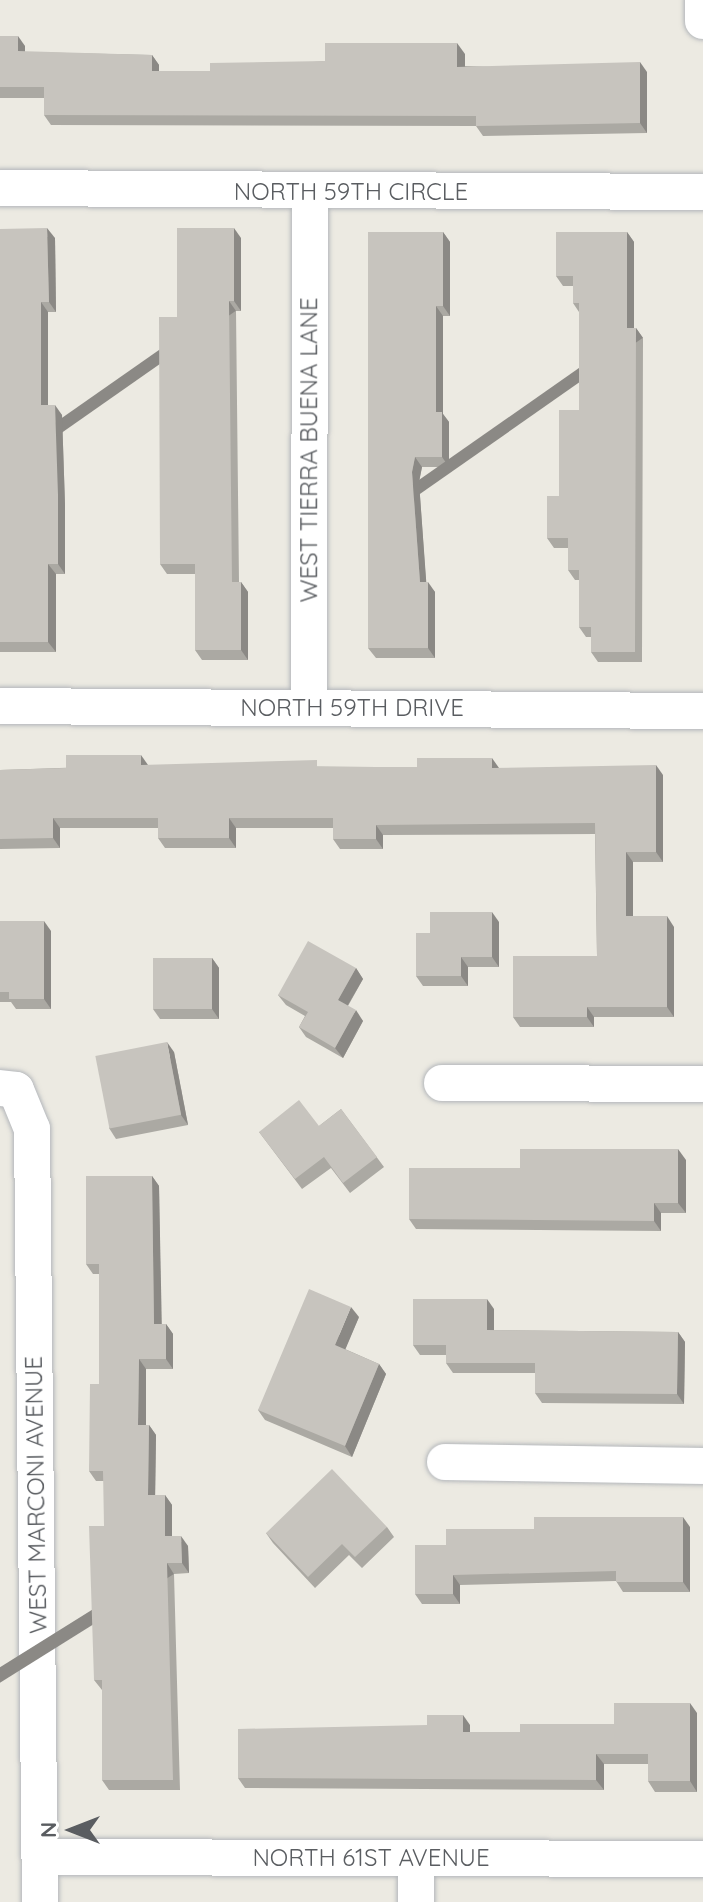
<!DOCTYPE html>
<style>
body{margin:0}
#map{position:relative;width:703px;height:1902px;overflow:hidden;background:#eceae2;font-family:Quicksand,sans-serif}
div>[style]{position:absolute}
.roads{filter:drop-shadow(0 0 2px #b4b7bb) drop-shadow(0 0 2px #b4b7bb)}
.street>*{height:36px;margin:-18px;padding:0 18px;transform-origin:18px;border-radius:18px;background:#fff}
.wall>*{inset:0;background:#aba9a3}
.shaded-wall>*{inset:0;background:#8b8985;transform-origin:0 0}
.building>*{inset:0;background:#c7c4be;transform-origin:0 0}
span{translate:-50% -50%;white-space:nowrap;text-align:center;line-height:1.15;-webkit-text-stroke:8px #fff;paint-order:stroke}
.street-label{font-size:24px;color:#5a5d61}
.north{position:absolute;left:32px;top:1790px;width:80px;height:80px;-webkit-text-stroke:6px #fff;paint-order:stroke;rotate:270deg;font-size:22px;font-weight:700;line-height:32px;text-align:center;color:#5a5d61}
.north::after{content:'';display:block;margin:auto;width:28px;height:36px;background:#5a5d61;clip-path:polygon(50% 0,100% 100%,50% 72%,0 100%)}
</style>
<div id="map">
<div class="roads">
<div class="street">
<i style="left:703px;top:0;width:21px;rotate:90deg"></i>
<i style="left:0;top:188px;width:703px;rotate:0.33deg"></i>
<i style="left:0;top:706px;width:703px;rotate:0.41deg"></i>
<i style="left:309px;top:707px;width:514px;rotate:-89.89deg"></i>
<i style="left:442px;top:1083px;width:261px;rotate:0.2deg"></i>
<i style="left:0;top:1088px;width:16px;rotate:7deg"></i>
<i style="left:16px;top:1090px;width:42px;rotate:67.7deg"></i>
<i style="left:32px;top:1129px;width:773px;rotate:89.41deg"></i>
<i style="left:445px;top:1462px;width:258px;rotate:0.9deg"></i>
<i style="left:40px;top:1857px;width:663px;rotate:0.17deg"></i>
<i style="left:416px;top:1859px;width:43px;rotate:90deg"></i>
</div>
</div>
<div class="wall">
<i style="clip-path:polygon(0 36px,25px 46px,25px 52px,152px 55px,159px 65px,159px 71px,210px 71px,325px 61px,465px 54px,465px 66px,647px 72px,647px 133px,483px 136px,476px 126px,51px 125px,44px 115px,44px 98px,0 98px)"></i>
<i style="clip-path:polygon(0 229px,55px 238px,56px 312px,48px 312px,48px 405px,62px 415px,65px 505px,65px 574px,56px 574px,56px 652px,0 652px)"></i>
<i style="clip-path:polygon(443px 232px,450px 242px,450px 316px,443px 316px,443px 414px,449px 422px,449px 467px,422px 467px,419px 482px,426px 582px,435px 592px,435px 658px,376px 658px,368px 648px)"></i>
<i style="clip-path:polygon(627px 232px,634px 242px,634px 328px,636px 328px,643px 338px,642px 662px,598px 662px,591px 652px,591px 637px,586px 637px,579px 627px,579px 580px,575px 580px,568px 570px,568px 548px,554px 548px,547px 538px,559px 496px,579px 410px,579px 312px,573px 303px,573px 286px,563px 286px,556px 276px)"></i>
<i style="clip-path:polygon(241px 238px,241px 311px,236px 311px,239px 582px,241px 582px,248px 592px,248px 660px,202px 660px,195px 650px,195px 574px,167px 574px,160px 564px,177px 317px)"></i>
<i style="clip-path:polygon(148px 765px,499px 768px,663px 775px,663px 862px,633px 862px,633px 916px,674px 927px,674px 1017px,594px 1017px,594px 1027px,520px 1027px,513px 1017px,597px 956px,595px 834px,383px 835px,383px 849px,340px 849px,333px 839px,333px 828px,236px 828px,236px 848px,165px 848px,158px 838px,158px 828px,60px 828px,60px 848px,0 849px,0 770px)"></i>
<i style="clip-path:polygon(0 921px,51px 931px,51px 1009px,16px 1009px,11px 1002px,0 1002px)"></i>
<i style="clip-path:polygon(499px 922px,499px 967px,468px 967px,468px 986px,423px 986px,416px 976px,430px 933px)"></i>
<i style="clip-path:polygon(212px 958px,219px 968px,219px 1019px,160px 1019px,153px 1009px)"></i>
<i style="clip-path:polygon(356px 968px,363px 979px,348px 1006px,363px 1021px,343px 1058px,306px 1037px,299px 1027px,305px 1016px,286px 1005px,278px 995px)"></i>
<i style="clip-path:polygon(174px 1052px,188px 1125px,116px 1139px,109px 1128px)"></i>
<i style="clip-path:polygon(341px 1109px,384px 1167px,350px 1193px,331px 1168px,302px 1189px,259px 1132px,319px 1126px)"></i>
<i style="clip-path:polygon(686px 1160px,686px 1213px,661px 1213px,661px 1231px,416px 1229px,409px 1219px,520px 1168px)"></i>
<i style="clip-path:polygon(152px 1176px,159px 1186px,161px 1324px,166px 1324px,173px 1334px,173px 1369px,146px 1369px,146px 1425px,149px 1425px,156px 1435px,155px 1495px,165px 1495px,172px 1505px,172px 1536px,188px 1546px,189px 1573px,174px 1574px,180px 1790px,109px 1790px,102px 1780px,102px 1690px,94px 1680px,104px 1526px,104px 1481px,96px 1481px,89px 1471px,99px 1384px,99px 1274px,93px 1274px,86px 1264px)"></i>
<i style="clip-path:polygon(494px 1309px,494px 1330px,678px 1332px,685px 1342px,684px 1404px,542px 1403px,535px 1393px,535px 1373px,453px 1373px,446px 1363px,446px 1355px,420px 1355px,413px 1345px)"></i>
<i style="clip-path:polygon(359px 1317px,345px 1349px,379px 1364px,386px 1374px,352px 1457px,265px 1420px,258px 1410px)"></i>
<i style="clip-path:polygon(387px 1527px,394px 1537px,362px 1568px,349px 1555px,315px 1588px,273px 1543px,266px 1533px)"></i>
<i style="clip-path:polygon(690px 1527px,690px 1592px,623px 1592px,616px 1581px,460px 1585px,460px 1604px,422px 1604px,415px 1594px,446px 1545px,534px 1529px)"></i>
<i style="clip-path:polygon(697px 1713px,697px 1792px,655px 1792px,648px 1781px,648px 1764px,604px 1764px,604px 1790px,245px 1788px,238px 1778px,470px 1725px,470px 1732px,520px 1732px,614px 1724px)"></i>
</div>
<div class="shaded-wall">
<i style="clip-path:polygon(18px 36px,25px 46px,25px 62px,18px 51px)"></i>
<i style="clip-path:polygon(457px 43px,465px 54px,465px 77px,457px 67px)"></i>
<i style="clip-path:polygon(152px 55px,159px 65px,159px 81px,152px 71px)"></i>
<i style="clip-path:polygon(640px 62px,647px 72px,647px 133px,640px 123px)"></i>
<i style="clip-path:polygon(47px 228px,55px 238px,56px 312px,49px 302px)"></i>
<i style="clip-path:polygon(234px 228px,241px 238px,241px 311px,234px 301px)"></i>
<i style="clip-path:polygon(443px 232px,450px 242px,450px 316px,443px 306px)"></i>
<i style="clip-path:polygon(627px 232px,634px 242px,634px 338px,627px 328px)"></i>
<i style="left:229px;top:301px;width:12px;height:281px;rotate:55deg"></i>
<i style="clip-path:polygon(41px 302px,48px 312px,48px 415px,41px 405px)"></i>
<i style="clip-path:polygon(436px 306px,443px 316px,443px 414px,449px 422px,449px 467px,442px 457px,436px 412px)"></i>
<i style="left:636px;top:328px;width:12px;height:324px;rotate:55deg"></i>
<i style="clip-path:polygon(55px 405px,62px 415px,65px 505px,65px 574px,58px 564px)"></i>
<i style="clip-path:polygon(415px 457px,422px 467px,419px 482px,427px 592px,420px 582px,412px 472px)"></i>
<i style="clip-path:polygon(48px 564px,56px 574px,56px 652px,48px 642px)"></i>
<i style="clip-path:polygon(241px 582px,248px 592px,248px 660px,241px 650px)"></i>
<i style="clip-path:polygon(428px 582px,435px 592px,435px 658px,428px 648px)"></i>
<i style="clip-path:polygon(141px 755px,148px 765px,141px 765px)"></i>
<i style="clip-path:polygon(492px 758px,499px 768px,492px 768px)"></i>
<i style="clip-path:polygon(656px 765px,663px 775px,663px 862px,656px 852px)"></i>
<i style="clip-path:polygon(53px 818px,60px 828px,60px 848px,53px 838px)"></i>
<i style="clip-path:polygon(229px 818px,236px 828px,236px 848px,229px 838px)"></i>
<i style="clip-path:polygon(376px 825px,383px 835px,383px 849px,376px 839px)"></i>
<i style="clip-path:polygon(626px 852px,633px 862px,633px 926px,626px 916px)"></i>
<i style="clip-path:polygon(492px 912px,499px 922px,499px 967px,492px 957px)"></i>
<i style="clip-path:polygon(667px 916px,674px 927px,674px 1017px,667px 1007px)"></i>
<i style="clip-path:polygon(44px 921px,51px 931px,51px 1009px,44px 999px)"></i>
<i style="clip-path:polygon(461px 957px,468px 967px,468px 986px,461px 976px)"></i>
<i style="clip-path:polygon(212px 958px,219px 968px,219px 1019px,212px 1009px)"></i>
<i style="clip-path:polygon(356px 968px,363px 979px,345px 1010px,338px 1000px)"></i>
<i style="clip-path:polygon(587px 1007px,594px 1017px,594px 1027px,587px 1017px)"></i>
<i style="clip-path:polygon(356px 1010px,363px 1021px,343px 1058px,335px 1048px)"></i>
<i style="clip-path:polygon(167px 1042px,174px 1052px,188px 1125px,181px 1115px)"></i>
<i style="clip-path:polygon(678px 1149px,686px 1160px,686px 1213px,678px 1203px)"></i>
<i style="clip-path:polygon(152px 1176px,159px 1186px,162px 1334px,154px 1324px)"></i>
<i style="clip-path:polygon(654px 1203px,661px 1213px,661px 1231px,654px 1221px)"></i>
<i style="clip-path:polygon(487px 1299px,494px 1309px,494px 1340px,487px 1330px)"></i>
<i style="clip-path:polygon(351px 1307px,359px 1317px,343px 1355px,335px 1345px)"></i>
<i style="clip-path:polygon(166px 1324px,173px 1334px,173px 1369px,166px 1359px)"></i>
<i style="clip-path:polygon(678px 1332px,685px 1342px,684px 1404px,677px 1394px)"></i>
<i style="clip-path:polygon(139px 1359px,146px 1369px,146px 1435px,138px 1425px)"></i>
<i style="clip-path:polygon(379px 1364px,386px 1374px,352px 1457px,345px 1446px)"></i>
<i style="clip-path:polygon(149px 1425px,156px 1435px,155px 1505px,148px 1495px)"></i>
<i style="clip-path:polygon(165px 1495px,172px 1505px,172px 1546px,165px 1536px)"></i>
<i style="clip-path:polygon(683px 1517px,690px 1527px,690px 1592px,683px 1582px)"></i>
<i style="clip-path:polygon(181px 1536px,188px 1546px,189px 1573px,182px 1563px)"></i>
<i style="left:167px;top:1563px;width:13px;height:217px;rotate:58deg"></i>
<i style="clip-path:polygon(453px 1575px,460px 1585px,460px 1604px,453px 1594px)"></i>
<i style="clip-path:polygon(690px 1703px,697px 1713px,697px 1792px,690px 1781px)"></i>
<i style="clip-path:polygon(463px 1715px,470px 1725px,470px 1742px,463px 1732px)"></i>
<i style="clip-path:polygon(596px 1754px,604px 1764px,604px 1790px,596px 1780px)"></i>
</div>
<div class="building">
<i style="clip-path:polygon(0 36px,18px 36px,18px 51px,152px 55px,152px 71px,210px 71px,210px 63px,325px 61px,325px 43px,457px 43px,457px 67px,640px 62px,640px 123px,476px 126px,476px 116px,44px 115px,44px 87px,0 87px)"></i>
<i style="clip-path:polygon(47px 228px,49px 302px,41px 302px,41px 405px,55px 405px,58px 495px,58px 564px,48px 564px,48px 642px,0 642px,0 229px)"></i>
<i style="clip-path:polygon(177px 228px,234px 228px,234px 301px,229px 301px,232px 582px,241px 582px,241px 650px,195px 650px,195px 564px,160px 564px,159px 317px,177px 317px)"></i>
<i style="clip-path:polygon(368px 232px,443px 232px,443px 306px,436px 306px,436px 412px,442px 412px,442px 457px,415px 457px,412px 472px,420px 582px,428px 582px,428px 648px,368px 648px)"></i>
<i style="clip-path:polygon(556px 232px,627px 232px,627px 328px,636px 328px,635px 652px,591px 652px,591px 627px,579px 627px,579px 570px,568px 570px,568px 538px,547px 538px,547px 496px,559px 496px,559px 410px,579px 410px,579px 303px,573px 303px,573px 276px,556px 276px)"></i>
<i style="clip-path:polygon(66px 755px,141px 755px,141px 765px,317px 760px,317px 767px,417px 767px,417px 758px,492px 758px,492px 768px,656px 765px,656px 852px,626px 852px,626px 916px,667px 916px,667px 1007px,587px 1007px,587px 1017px,513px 1017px,513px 956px,597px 956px,595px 823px,376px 825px,376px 839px,333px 839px,333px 818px,229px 818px,229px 838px,158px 838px,158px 818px,53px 818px,53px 838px,0 839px,0 770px,66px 768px)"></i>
<i style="clip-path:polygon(430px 912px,492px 912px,492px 957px,461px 957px,461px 976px,416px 976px,416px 933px,430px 933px)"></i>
<i style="clip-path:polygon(0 921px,44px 921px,44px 999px,9px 999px,9px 992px,0 992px)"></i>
<i style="clip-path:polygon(308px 941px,356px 968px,338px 1000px,356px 1010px,335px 1048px,299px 1027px,308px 1012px,278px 995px)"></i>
<i style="left:153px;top:958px;width:59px;height:51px"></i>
<i style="left:167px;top:1042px;width:74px;height:73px;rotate:79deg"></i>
<i style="clip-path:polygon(299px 1100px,319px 1126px,341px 1109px,377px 1157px,343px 1183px,324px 1157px,295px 1179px,259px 1132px)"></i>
<i style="clip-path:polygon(520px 1149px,678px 1149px,678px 1203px,654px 1203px,654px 1221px,409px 1219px,409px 1168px,520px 1168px)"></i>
<i style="clip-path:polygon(86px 1176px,152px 1176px,154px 1324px,166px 1324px,166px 1359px,139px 1359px,138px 1425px,149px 1425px,148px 1495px,165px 1495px,165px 1536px,181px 1536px,182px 1563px,167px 1563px,173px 1780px,102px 1780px,102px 1680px,94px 1680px,89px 1526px,104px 1526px,103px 1471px,89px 1471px,90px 1384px,99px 1384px,99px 1264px,86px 1264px)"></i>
<i style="clip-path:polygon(309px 1289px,351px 1307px,335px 1345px,379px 1364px,345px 1446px,258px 1410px)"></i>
<i style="clip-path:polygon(413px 1299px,487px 1299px,487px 1330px,678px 1332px,677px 1394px,535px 1393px,535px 1363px,446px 1363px,446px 1345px,413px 1345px)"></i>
<i style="clip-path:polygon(332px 1469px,387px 1527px,355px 1557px,342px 1544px,308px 1577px,266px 1533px)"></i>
<i style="clip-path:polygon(534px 1517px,683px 1517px,683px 1582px,616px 1582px,616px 1571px,453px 1575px,453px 1594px,415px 1594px,415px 1545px,446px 1545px,446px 1529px,534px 1529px)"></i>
<i style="clip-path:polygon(614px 1703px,690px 1703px,690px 1781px,648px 1781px,648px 1754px,596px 1754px,596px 1780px,238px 1778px,238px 1729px,427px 1725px,427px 1715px,463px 1715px,463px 1732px,520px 1732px,520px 1724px,614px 1724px)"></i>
</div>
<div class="street-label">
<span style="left:351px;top:192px">NORTH 59TH CIRCLE</span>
<span style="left:309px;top:450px;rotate:-90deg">WEST TIERRA BUENA LANE</span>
<span style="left:352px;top:708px">NORTH 59TH DRIVE</span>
<span style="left:36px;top:1495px;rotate:-91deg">WEST MARCONI AVENUE</span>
<span style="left:371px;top:1858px">NORTH 61ST AVENUE</span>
</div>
<div class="north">N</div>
</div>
